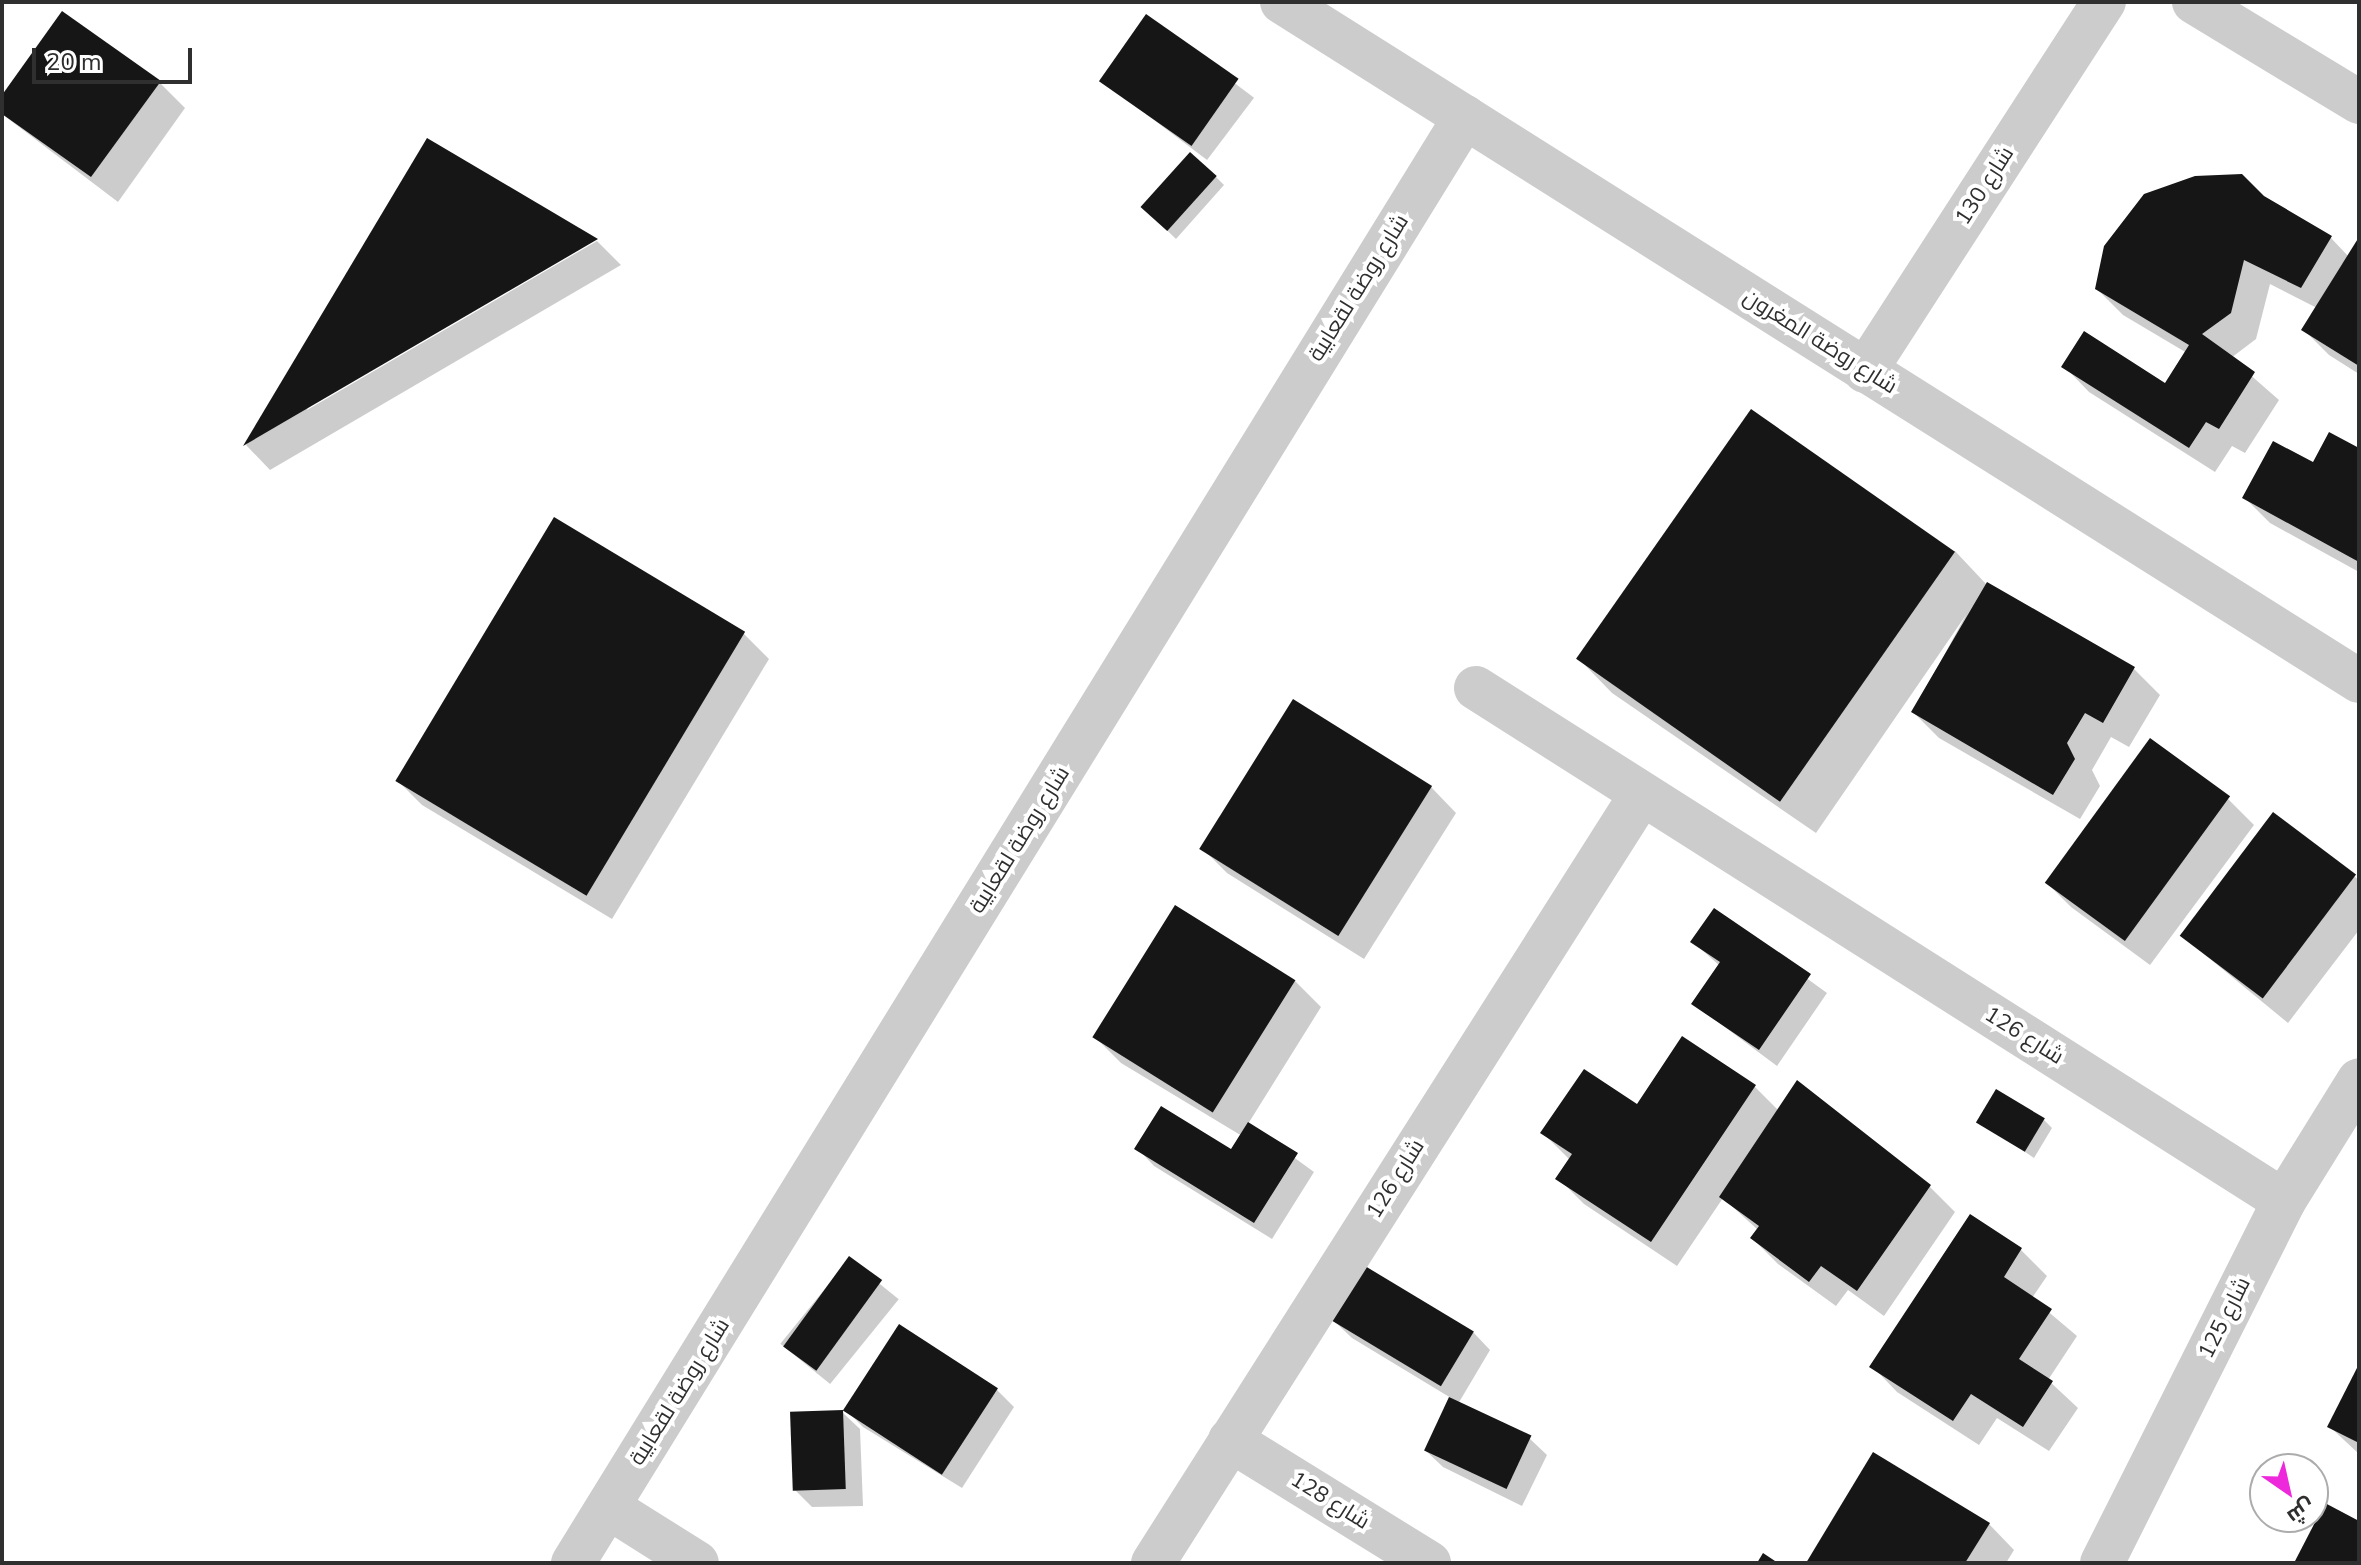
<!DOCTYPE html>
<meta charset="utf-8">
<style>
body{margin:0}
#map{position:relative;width:2361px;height:1565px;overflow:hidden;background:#fff;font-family:"Nunito Sans",Cairo,sans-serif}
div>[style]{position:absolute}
.shadow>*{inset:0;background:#0003;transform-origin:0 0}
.building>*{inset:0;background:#161616;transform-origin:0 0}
.minor>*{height:44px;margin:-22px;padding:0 22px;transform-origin:22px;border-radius:22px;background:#ccc}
span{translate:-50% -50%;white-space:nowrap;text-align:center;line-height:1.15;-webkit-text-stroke:8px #fff;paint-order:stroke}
.street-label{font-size:22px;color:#2f2f2f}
.frame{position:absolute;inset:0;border:4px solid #2f2f2f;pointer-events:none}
.north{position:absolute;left:2249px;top:1453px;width:80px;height:80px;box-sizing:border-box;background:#fff;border:2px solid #acacac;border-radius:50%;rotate:146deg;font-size:22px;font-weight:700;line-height:32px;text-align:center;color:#2f2f2f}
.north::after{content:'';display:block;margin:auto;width:28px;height:36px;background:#ee29dc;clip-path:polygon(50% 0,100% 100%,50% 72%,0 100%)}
.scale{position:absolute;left:32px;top:48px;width:160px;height:36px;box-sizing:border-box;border:4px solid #2f2f2f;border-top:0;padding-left:10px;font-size:24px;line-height:28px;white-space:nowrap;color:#2f2f2f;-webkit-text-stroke:6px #fff;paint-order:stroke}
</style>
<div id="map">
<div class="shadow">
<i style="left:1147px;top:17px;width:134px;height:78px;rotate:37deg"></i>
<i style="clip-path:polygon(159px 82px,185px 108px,118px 202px,2px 114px,2px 98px)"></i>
<i style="clip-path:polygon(428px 141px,307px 410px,597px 241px,621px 265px,270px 470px,246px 445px)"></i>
<i style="clip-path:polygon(1216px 177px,1224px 185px,1176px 239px,1144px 208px)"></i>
<i style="clip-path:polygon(2263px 198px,2331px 238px,2349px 257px,2359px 242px,2359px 374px,2329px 355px,2303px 329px,2317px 308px,2270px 284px,2256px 339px,2231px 358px,2279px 400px,2245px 453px,2232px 446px,2215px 472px,2089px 392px,2064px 366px,2166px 386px,2187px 353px,2123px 315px,2097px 289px)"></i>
<i style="clip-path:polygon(2359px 451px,2359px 572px,2270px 523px,2244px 497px)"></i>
<i style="clip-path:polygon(1955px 551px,1987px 585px,2134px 669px,2160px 695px,2129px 747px,2111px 737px,2092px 770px,2100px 786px,2080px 819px,1939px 738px,1913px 712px,1966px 615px,1816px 833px,1612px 693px,1580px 660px)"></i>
<i style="clip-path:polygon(743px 633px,769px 659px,612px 919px,422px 805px,396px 779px)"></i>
<i style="clip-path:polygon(1431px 787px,1456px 813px,1364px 959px,1227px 873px,1201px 847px)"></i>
<i style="clip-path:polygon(2228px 799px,2254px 825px,2150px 965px,2071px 907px,2046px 882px)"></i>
<i style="clip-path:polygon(2274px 815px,2359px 880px,2359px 930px,2288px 1023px,2181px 935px)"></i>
<i style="clip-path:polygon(1714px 911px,1827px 993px,1777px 1066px,1694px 1004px,1720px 966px,1693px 942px)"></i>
<i style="clip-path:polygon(1295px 981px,1321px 1007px,1248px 1124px,1314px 1172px,1272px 1239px,1154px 1166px,1137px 1148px,1232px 1152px,1242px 1136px,1121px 1063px,1096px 1038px)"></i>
<i style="clip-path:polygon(1755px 1087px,1779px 1111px,1929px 1186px,1955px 1212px,1884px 1316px,1848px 1290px,1836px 1306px,1778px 1264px,1752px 1238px,1758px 1230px,1723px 1198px,1677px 1266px,1584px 1204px,1558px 1178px,1570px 1160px,1543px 1133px,1637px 1106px)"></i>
<i style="clip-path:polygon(2044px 1120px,2052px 1128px,2034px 1158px,1979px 1121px)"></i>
<i style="clip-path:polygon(1971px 1217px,2021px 1250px,2047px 1276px,2032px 1298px,2077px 1336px,2048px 1380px,2078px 1408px,2049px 1451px,1997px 1418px,1979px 1445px,1897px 1392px,1872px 1366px)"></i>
<i style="left:849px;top:1259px;width:64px;height:109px;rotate:39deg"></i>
<i style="clip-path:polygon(1334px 1321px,1473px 1332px,1490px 1350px,1458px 1404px,1529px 1438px,1547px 1455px,1522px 1506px,1443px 1467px,1425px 1450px,1451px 1398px,1352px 1338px)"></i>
<i style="clip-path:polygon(899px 1327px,997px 1390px,1014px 1407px,962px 1488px,863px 1427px,846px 1410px)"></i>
<i style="clip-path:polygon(2359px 1369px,2359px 1454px,2329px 1426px)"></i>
<i style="clip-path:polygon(842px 1412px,860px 1429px,863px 1506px,812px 1507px,795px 1490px)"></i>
<i style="clip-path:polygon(1989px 1524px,2014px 1550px,2006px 1563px,1809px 1563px)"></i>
</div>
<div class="building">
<i style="clip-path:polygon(62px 11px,161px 81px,91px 177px,2px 114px,2px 95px)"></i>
<i style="left:1146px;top:14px;width:113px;height:82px;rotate:35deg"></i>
<i style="clip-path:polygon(427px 138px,598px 239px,243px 446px)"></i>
<i style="left:1190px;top:152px;width:36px;height:74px;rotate:42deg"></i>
<i style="clip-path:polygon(2242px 174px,2264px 196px,2332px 236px,2301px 288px,2244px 260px,2231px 313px,2202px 334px,2255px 372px,2219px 429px,2206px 422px,2189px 448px,2061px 367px,2084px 331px,2165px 383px,2189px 345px,2095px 289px,2104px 246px,2144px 194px,2195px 176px)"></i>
<i style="clip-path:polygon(2359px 237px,2359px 366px,2301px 330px)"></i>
<i style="left:1751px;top:409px;width:249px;height:305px;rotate:35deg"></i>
<i style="clip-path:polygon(2329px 432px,2359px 448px,2359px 562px,2242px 498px,2273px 441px,2313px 462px)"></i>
<i style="left:554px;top:517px;width:223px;height:308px;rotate:31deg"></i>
<i style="clip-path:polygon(1987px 582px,2135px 667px,2103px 723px,2085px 713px,2067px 743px,2075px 759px,2053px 795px,1911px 712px)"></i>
<i style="left:1293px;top:699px;width:164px;height:177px;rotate:32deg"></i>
<i style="left:2150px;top:738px;width:99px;height:179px;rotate:36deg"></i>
<i style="left:2273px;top:812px;width:104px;height:155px;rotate:37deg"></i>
<i style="left:1175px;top:905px;width:142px;height:156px;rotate:32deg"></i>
<i style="clip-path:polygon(1714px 908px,1811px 974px,1759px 1050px,1691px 1004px,1720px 962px,1690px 942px)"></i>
<i style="clip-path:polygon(1682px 1036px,1756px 1085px,1651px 1242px,1555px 1179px,1572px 1154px,1540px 1133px,1584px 1069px,1637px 1104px)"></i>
<i style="clip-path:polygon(1797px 1080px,1931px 1185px,1857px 1291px,1821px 1266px,1809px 1282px,1750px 1238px,1759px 1226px,1719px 1197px)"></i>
<i style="left:1996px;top:1089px;width:57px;height:39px;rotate:31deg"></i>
<i style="clip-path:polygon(1161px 1106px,1231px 1149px,1248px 1122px,1298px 1153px,1254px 1223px,1134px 1149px)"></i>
<i style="clip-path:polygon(1970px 1214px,2022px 1248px,2004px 1277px,2052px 1309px,2019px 1359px,2053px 1381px,2023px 1427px,1971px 1394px,1953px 1421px,1869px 1367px)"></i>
<i style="left:849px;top:1256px;width:41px;height:112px;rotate:36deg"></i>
<i style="left:1365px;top:1266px;width:127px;height:64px;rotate:31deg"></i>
<i style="left:899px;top:1324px;width:118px;height:103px;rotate:33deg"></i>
<i style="clip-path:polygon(2359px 1364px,2359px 1443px,2327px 1427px)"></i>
<i style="left:1449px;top:1397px;width:91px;height:59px;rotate:25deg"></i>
<i style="left:843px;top:1410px;width:79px;height:53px;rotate:88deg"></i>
<i style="clip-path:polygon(1873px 1452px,1990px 1523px,1965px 1563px,1806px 1563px)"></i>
<i style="clip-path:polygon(2325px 1503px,2359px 1521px,2359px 1563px,2294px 1563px)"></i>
<i style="clip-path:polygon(1763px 1553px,1778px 1563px,1757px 1563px)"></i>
</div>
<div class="minor">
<i style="left:1282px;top:2px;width:1273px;rotate:32.23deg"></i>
<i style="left:2194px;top:2px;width:193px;rotate:31.2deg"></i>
<i style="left:1865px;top:371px;width:440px;rotate:-57.1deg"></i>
<i style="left:1476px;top:688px;width:957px;rotate:32.41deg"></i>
<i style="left:1230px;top:1440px;width:234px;rotate:31.7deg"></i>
<i style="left:608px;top:1507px;width:105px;rotate:32.2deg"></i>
<i style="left:573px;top:1563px;width:1699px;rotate:-58.33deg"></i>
<i style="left:1153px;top:1563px;width:910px;rotate:-57.57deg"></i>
<i style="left:2102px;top:1563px;width:405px;rotate:-63.3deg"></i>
<i style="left:2284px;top:1201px;width:142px;rotate:-58.2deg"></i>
</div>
<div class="street-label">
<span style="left:1985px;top:186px;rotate:-57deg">شارع 130</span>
<span style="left:1359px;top:288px;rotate:-58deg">شارع روضة لقعابية</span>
<span style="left:1820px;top:342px;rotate:32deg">شارع روضة المغرون</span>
<span style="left:1020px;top:840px;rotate:-58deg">شارع روضة لقعابية</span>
<span style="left:2024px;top:1036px;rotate:32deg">شارع 126</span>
<span style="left:1396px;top:1179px;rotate:-58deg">شارع 126</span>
<span style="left:2225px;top:1318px;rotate:-63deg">شارع 125</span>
<span style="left:680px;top:1392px;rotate:-58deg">شارع روضة لقعابية</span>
<span style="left:1330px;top:1501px;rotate:32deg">شارع 128</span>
</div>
<div class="frame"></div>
<div class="north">ش</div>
<div class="scale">20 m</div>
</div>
